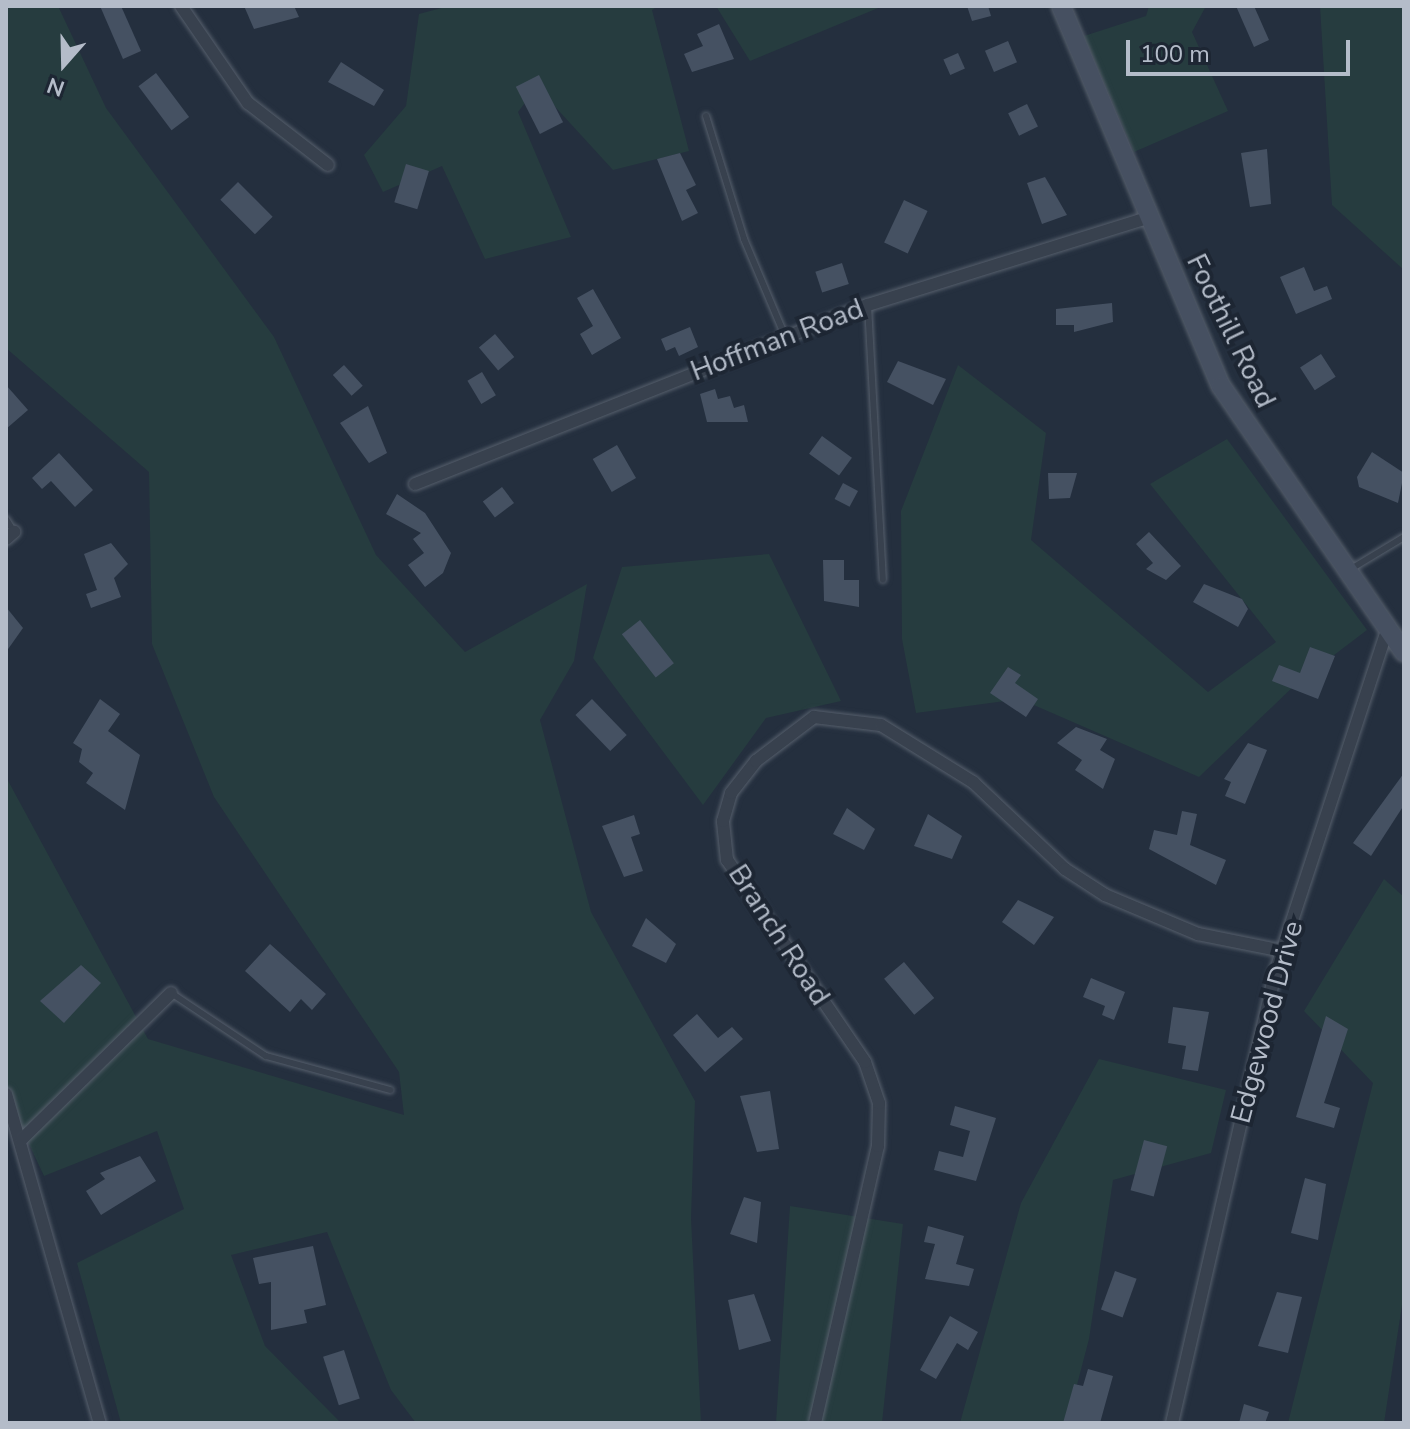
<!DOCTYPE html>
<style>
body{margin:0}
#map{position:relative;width:1410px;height:1429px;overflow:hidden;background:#242f3e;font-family:"Nunito Sans",sans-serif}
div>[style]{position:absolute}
.green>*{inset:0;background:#263c3f}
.building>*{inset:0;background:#455162;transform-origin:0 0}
.roads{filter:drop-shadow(0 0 2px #565f6c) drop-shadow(0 0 2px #565f6c)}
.lane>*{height:6px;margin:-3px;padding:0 3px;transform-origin:3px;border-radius:3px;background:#38414e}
.street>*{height:12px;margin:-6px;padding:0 6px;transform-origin:6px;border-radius:6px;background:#38414e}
.secondary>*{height:18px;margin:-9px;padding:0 9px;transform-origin:9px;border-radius:9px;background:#465061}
span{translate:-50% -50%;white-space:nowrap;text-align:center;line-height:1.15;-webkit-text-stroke:8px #1d2633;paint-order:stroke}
.street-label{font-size:28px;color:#b4bcc9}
.frame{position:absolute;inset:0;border:8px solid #b4bcc9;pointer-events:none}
.north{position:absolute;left:24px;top:24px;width:80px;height:80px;-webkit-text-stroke:6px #1d2633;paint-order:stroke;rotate:200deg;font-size:22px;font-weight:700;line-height:32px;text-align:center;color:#b4bcc9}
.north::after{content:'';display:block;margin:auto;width:28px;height:36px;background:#b4bcc9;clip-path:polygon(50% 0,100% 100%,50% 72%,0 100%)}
.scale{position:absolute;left:1126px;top:40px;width:224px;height:36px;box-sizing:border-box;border:4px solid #b4bcc9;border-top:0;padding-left:10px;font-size:24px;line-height:28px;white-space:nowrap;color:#b4bcc9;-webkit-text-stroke:6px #1d2633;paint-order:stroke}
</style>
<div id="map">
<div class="green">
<i style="clip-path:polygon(6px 6px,58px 6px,106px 108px,274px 337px,376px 555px,465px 652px,587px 584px,574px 661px,540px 720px,591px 912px,695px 1101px,691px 1218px,701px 1423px,416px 1423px,391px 1390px,327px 1232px,231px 1255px,265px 1346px,341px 1423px,121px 1423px,77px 1263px,184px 1209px,157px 1131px,44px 1176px,6px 1095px,6px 777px,148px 1039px,404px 1115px,399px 1072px,214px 797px,152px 644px,149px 472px,6px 348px)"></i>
<i style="clip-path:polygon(449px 6px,658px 6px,652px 10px,689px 151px,613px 170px,537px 87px,518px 112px,571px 237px,485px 259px,442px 166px,383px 192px,364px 155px,406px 106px,419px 14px)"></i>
<i style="clip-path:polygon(716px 6px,883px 6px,750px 61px)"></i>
<i style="clip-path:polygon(1149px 6px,1206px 6px,1192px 32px,1228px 111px,1134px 152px,1084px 36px,1146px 16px)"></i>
<i style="clip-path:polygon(1320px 6px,1404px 6px,1404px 270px,1332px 205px)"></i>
<i style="clip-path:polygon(958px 365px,1046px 433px,1031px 540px,1208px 692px,1276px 642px,1150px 484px,1227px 439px,1367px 630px,1296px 684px,1199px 777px,1020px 699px,916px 713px,902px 639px,901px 511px)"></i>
<i style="clip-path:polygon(769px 554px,841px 701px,766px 718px,703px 805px,593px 658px,622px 567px)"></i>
<i style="clip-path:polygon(1384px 879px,1404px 897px,1404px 1292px,1384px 1423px,1288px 1423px,1373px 1083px,1304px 1011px)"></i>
<i style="clip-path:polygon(1099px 1059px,1226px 1090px,1211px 1153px,1113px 1180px,1089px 1339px,1067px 1423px,960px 1423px,1021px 1203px)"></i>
<i style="clip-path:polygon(790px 1206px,903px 1224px,882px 1423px,776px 1423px)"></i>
</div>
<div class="building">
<i style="clip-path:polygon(100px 6px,121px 6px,141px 51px,123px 59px)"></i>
<i style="clip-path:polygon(244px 6px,294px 6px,299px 17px,254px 29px)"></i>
<i style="clip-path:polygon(967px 6px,988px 6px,991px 16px,972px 21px)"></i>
<i style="clip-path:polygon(1236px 6px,1254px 6px,1269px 40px,1254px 47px)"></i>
<i style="clip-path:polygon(719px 24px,734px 59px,692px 72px,684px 54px,703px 46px,697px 34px)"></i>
<i style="left:1008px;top:41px;width:23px;height:25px;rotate:67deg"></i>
<i style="left:958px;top:53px;width:17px;height:16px;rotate:66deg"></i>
<i style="clip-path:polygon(341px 62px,384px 90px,374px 106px,328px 82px)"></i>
<i style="left:156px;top:73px;width:55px;height:22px;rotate:53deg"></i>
<i style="left:539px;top:75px;width:53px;height:26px;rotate:63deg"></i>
<i style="left:1027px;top:104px;width:25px;height:21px;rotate:64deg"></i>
<i style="clip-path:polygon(1267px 149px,1271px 204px,1250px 207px,1241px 153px)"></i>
<i style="clip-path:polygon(680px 153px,696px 185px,686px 190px,698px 213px,682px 221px,657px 159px)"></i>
<i style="left:406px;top:164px;width:24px;height:40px;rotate:17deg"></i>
<i style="clip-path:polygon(1045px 177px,1067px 215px,1042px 224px,1027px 183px)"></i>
<i style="left:238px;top:182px;width:49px;height:25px;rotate:45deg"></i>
<i style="left:904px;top:200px;width:26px;height:47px;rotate:25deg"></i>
<i style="left:842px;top:263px;width:22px;height:28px;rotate:72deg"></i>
<i style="clip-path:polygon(1304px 267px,1314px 291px,1327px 286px,1332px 299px,1296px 314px,1280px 277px)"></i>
<i style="clip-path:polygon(593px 289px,621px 338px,592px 355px,580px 334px,593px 326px,577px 298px)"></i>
<i style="clip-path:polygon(1112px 303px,1113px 322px,1074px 332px,1074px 325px,1056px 325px,1056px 309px)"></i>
<i style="clip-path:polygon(690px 327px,698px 347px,679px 356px,675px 347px,666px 351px,661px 339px)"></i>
<i style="left:495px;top:334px;width:30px;height:21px;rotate:50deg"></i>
<i style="left:1321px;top:354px;width:27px;height:25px;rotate:57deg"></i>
<i style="clip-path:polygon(898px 361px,946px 379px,933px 405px,887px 382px)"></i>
<i style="left:344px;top:365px;width:28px;height:15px;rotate:48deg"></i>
<i style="left:482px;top:372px;width:27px;height:17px;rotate:59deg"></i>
<i style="clip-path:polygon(6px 385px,28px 410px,6px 429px)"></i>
<i style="clip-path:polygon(715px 389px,718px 399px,730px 396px,734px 408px,744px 405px,748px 422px,707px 422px,700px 394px)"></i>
<i style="clip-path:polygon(368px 406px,387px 453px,369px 463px,340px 423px)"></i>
<i style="left:822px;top:436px;width:37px;height:22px;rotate:36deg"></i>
<i style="left:617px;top:445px;width:38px;height:28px;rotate:60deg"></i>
<i style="clip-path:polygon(1372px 452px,1404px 473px,1398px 503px,1359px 487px,1357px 477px)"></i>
<i style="clip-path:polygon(59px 453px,93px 490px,75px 507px,51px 481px,42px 489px,32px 478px)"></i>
<i style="clip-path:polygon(1048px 473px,1077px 473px,1070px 498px,1049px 499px)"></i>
<i style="left:843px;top:483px;width:17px;height:18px;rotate:28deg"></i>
<i style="left:502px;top:487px;width:20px;height:24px;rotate:53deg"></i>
<i style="clip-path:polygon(397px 494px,425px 513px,451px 553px,443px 573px,425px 587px,408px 565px,424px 553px,413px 539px,421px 533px,386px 514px)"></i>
<i style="clip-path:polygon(1149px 532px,1181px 566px,1166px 580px,1146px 569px,1153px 563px,1136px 544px)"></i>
<i style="clip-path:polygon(111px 543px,128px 564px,114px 578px,121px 597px,91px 608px,86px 594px,97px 590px,84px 554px)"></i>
<i style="clip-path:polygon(823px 560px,844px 560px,844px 580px,859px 580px,859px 607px,824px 601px)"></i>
<i style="clip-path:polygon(1204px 584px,1242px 599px,1248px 609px,1238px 627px,1193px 602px)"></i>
<i style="clip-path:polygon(6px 607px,23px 628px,6px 652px)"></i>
<i style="left:640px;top:620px;width:55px;height:23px;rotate:52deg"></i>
<i style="clip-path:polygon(1310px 647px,1335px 656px,1318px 699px,1272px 681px,1279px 665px,1300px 673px)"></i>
<i style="clip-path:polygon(1008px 667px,1021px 675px,1015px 683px,1038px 699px,1026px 717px,990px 693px)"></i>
<i style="clip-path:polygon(100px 699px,120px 714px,108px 731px,140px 755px,125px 810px,86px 783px,93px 773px,79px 762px,82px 749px,73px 743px)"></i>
<i style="left:592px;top:699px;width:50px;height:23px;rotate:46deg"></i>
<i style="clip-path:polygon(1076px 727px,1107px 739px,1100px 750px,1115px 759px,1103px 789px,1075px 770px,1082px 760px,1057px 743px)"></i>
<i style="clip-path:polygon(1248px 743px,1267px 750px,1245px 804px,1225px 796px,1231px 782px,1224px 779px)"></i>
<i style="clip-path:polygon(1404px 773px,1404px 805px,1371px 856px,1353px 843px)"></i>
<i style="clip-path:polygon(847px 808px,875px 829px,864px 850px,833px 834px)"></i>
<i style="clip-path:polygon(1182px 811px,1197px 814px,1190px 845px,1226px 860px,1216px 885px,1149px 849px,1154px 830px,1177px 835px)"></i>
<i style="clip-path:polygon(928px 814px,962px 836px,952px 859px,914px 846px)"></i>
<i style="clip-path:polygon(634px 815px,640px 834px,631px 837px,643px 871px,624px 877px,602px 826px)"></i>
<i style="clip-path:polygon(1018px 900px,1054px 917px,1034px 945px,1002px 922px)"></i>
<i style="clip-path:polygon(646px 918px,676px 944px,666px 963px,632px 946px)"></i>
<i style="clip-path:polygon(270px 944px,326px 994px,312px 1010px,301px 999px,290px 1012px,245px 971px)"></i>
<i style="left:904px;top:962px;width:47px;height:26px;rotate:50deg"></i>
<i style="clip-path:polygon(81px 965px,101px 983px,64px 1023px,40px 1001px)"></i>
<i style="clip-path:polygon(1091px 978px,1125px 992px,1114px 1020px,1102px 1015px,1105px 1006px,1083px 997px)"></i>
<i style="clip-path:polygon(1173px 1007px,1209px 1012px,1198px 1071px,1182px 1069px,1186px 1046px,1168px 1043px)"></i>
<i style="clip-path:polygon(697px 1014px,718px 1038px,732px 1027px,743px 1039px,705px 1072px,673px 1035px)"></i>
<i style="clip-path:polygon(1326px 1016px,1348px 1029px,1324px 1103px,1340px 1108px,1334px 1128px,1296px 1117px)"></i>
<i style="clip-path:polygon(770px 1091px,779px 1149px,757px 1152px,740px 1096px)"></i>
<i style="clip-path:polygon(955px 1106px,996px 1118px,976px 1181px,934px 1170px,939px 1151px,963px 1157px,970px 1131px,950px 1125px)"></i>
<i style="left:1144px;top:1140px;width:24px;height:52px;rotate:15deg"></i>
<i style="clip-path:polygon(140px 1156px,156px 1181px,101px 1215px,86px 1191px,105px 1179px,100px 1173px)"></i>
<i style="clip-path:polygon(1305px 1178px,1326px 1184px,1318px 1240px,1291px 1233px)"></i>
<i style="clip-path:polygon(744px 1197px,761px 1202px,757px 1243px,730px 1234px)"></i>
<i style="clip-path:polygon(928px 1226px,964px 1236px,956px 1264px,974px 1269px,969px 1286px,925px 1279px,935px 1244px,924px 1242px)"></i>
<i style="clip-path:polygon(313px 1246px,326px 1305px,304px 1310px,307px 1323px,271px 1330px,271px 1282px,259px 1284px,253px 1258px)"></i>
<i style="left:1115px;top:1271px;width:23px;height:41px;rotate:20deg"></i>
<i style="clip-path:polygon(1277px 1292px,1302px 1297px,1288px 1353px,1258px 1346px)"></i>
<i style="clip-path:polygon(754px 1294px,771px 1341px,739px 1350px,728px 1300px)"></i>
<i style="clip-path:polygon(950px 1316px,978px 1332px,968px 1350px,957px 1343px,936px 1379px,920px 1370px)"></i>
<i style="left:344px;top:1350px;width:51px;height:22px;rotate:72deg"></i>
<i style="clip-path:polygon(1088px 1369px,1113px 1376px,1100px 1423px,1063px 1423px,1074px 1384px,1083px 1386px)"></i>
<i style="clip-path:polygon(1244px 1404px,1269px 1412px,1265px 1423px,1239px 1423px)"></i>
</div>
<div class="roads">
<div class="lane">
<i style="left:706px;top:116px;width:129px;rotate:72.8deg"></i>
<i style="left:744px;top:239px;width:105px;rotate:67.1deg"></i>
<i style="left:868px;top:305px;width:275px;rotate:86.9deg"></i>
<i style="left:6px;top:519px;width:15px;rotate:58deg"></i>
<i style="left:1351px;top:569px;width:62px;rotate:-31.1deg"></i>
<i style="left:171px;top:993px;width:114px;rotate:33.6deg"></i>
<i style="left:266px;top:1056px;width:129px;rotate:15.3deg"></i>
</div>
<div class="street">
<i style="left:181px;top:6px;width:118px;rotate:55.4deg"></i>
<i style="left:248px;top:103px;width:101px;rotate:37.8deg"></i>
<i style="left:415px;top:484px;width:487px;rotate:-21.6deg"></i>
<i style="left:868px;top:305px;width:293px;rotate:-17.3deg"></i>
<i style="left:6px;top:539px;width:11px;rotate:-41deg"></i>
<i style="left:6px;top:1094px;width:342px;rotate:74.1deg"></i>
<i style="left:21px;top:1140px;width:210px;rotate:-44.4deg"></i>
<i style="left:815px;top:1423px;width:284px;rotate:-77.2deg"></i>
<i style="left:878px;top:1146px;width:43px;rotate:-88.7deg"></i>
<i style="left:879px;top:1103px;width:43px;rotate:-108.9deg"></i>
<i style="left:865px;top:1062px;width:245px;rotate:-124.3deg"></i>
<i style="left:727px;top:860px;width:39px;rotate:-96deg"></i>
<i style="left:723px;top:821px;width:29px;rotate:-74deg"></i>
<i style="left:731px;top:793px;width:41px;rotate:-52deg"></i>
<i style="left:756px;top:761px;width:73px;rotate:-37.2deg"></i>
<i style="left:814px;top:717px;width:67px;rotate:6.8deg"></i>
<i style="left:881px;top:725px;width:108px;rotate:31.8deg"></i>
<i style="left:973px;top:782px;width:127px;rotate:43.4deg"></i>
<i style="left:1065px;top:869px;width:48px;rotate:33deg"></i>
<i style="left:1105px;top:895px;width:101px;rotate:22.8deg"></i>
<i style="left:1198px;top:934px;width:87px;rotate:11.3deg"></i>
<i style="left:1172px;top:1423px;width:462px;rotate:-77.1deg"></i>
<i style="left:1275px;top:973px;width:363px;rotate:-71.9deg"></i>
</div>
<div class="secondary">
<i style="left:1061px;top:6px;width:412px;rotate:67.2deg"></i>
<i style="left:1221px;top:386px;width:323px;rotate:55.5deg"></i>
</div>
</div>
<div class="street-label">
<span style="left:1231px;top:331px;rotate:64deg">Foothill Road</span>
<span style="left:777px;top:340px;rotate:-21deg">Hoffman Road</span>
<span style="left:779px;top:935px;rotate:57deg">Branch Road</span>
<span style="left:1267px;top:1022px;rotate:-75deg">Edgewood Drive</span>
</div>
<div class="frame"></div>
<div class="north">N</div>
<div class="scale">100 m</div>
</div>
